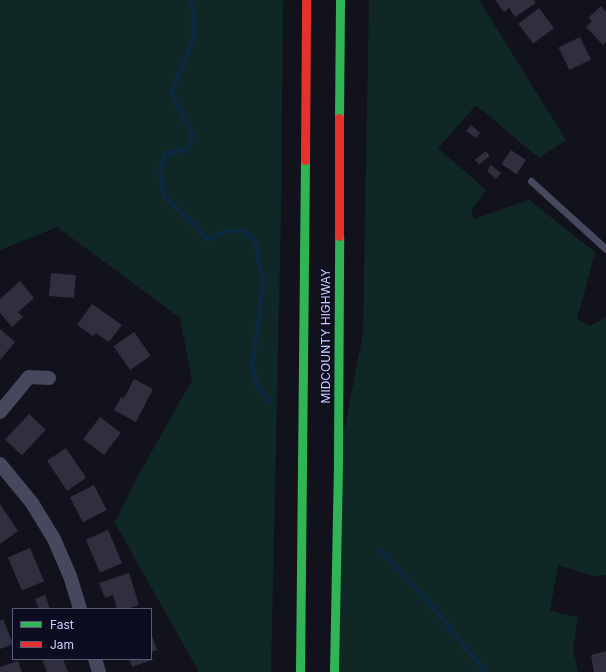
<!DOCTYPE html>
<style>
body{margin:0}
#map{position:relative;width:606px;height:672px;overflow:hidden;background:#12121d;font-family:Inter,sans-serif}
div>[style]{position:absolute}
.green>*{inset:0;background:#0f2825}
.stream>*{height:4px;margin:-2px;padding:0 2px;transform-origin:2px;border-radius:2px;background:#0c2943}
.building>*{inset:0;background:#302f3f;transform-origin:0 0}
.lane>*{height:7px;margin:-3.5px;padding:0 3.5px;transform-origin:3.5px;border-radius:3.5px;background:#46485e}
.street>*{height:14px;margin:-7px;padding:0 7px;transform-origin:7px;border-radius:7px;background:#46485e}
.fast>*{height:9px;margin:-4.5px;padding:0 4.5px;transform-origin:4.5px;border-radius:4.5px;background:#30b455}
.jam>*{height:9px;margin:-4.5px;padding:0 4.5px;transform-origin:4.5px;border-radius:4.5px;background:#e5322d}
span{translate:-50% -50%;white-space:nowrap;text-align:center;line-height:1.15;-webkit-text-stroke:3.5px #0d0d21;paint-order:stroke}
.street-label{font-size:12px;color:#cdceff}
.legend{position:absolute;left:12px;top:608px;width:140px;height:52px;box-sizing:border-box;background:#0d0d21;border:1px solid #5a5a7a;margin:0;padding:5px 7px;list-style:none;font-size:12px;color:#cdceff}
.legend li{display:flex;align-items:center;gap:8px;height:20px}
.legend b{width:20px;border:1px solid #5a5a7a}
</style>
<div id="map">
<div class="green">
<i style="clip-path:polygon(0 0,283px 0,281px 213px,271px 672px,199px 672px,115px 523px,132px 487px,192px 380px,180px 318px,57px 227px,0 250px)"></i>
<i style="clip-path:polygon(369px 0,479px 0,566px 140px,539px 158px,476px 105px,438px 148px,486px 190px,471px 210px,474px 219px,529px 200px,595px 252px,577px 319px,590px 326px,606px 317px,606px 575px,594px 576px,558px 565px,550px 611px,578px 617px,573px 650px,578px 672px,334px 672px,338px 461px,363px 334px)"></i>
</div>
<div class="stream">
<i style="left:191px;top:0;width:14px;rotate:82deg"></i>
<i style="left:193px;top:14px;width:26px;rotate:90deg"></i>
<i style="left:193px;top:40px;width:57px;rotate:112.5deg"></i>
<i style="left:171px;top:93px;width:47px;rotate:62.4deg"></i>
<i style="left:193px;top:135px;width:17px;rotate:115deg"></i>
<i style="left:186px;top:150px;width:20px;rotate:171deg"></i>
<i style="left:166px;top:153px;width:21px;rotate:107deg"></i>
<i style="left:160px;top:173px;width:23px;rotate:80deg"></i>
<i style="left:164px;top:196px;width:47px;rotate:43.3deg"></i>
<i style="left:198px;top:228px;width:15px;rotate:53deg"></i>
<i style="left:207px;top:240px;width:21px;rotate:-25deg"></i>
<i style="left:226px;top:231px;width:18px"></i>
<i style="left:244px;top:231px;width:16px;rotate:43deg"></i>
<i style="left:256px;top:242px;width:19px;rotate:84deg"></i>
<i style="left:258px;top:261px;width:20px;rotate:72deg"></i>
<i style="left:264px;top:280px;width:86px;rotate:98deg"></i>
<i style="left:252px;top:365px;width:24px;rotate:75deg"></i>
<i style="left:258px;top:388px;width:18px;rotate:47deg"></i>
<i style="left:379px;top:549px;width:70px;rotate:46.7deg"></i>
<i style="left:427px;top:600px;width:92px;rotate:51.1deg"></i>
</div>
<div class="building">
<i style="clip-path:polygon(495px 0,534px 0,536px 3px,515px 17px,509px 8px,504px 12px)"></i>
<i style="clip-path:polygon(601px 6px,606px 12px,606px 42px,603px 45px,586px 27px,592px 21px,589px 17px)"></i>
<i style="left:539px;top:8px;width:25px;height:26px;rotate:53deg"></i>
<i style="left:580px;top:37px;width:25px;height:24px;rotate:64deg"></i>
<i style="clip-path:polygon(471px 125px,480px 133px,476px 138px,466px 131px)"></i>
<i style="left:511px;top:150px;width:18px;height:17px;rotate:34deg"></i>
<i style="left:486px;top:151px;width:6px;height:14px;rotate:51deg"></i>
<i style="clip-path:polygon(491px 165px,501px 173px,496px 179px,487px 171px)"></i>
<i style="left:51px;top:273px;width:25px;height:23px;rotate:5deg"></i>
<i style="clip-path:polygon(20px 281px,34px 298px,18px 312px,23px 317px,12px 327px,0 313px,0 299px)"></i>
<i style="clip-path:polygon(92px 304px,122px 325px,109px 342px,96px 333px,93px 336px,77px 325px)"></i>
<i style="clip-path:polygon(0 329px,15px 342px,0 360px)"></i>
<i style="left:134px;top:332px;width:29px;height:25px;rotate:55deg"></i>
<i style="clip-path:polygon(134px 379px,153px 389px,136px 422px,114px 410px,121px 397px,124px 398px)"></i>
<i style="left:29px;top:414px;width:23px;height:35px;rotate:43deg"></i>
<i style="left:100px;top:417px;width:26px;height:28px;rotate:37deg"></i>
<i style="left:66px;top:448px;width:36px;height:23px;rotate:56deg"></i>
<i style="left:94px;top:485px;width:28px;height:27px;rotate:63deg"></i>
<i style="clip-path:polygon(0 504px,18px 531px,0 544px)"></i>
<i style="left:108px;top:530px;width:36px;height:24px;rotate:67deg"></i>
<i style="left:30px;top:548px;width:36px;height:24px;rotate:67deg"></i>
<i style="clip-path:polygon(129px 573px,139px 605px,127px 609px,117px 609px,113px 595px,105px 598px,99px 583px)"></i>
<i style="clip-path:polygon(45px 595px,50px 609px,39px 609px,35px 599px)"></i>
<i style="clip-path:polygon(3px 619px,13px 644px,0 649px,0 621px)"></i>
<i style="clip-path:polygon(151px 633px,157px 650px,151px 652px)"></i>
<i style="clip-path:polygon(606px 651px,606px 672px,594px 672px,591px 655px)"></i>
<i style="clip-path:polygon(151px 656px,152px 659px,155px 659px,132px 667px,129px 659px,151px 659px)"></i>
<i style="clip-path:polygon(42px 659px,63px 659px,68px 672px,47px 672px)"></i>
<i style="clip-path:polygon(18px 661px,22px 672px,0 672px,0 667px)"></i>
</div>
<div class="lane">
<i style="left:531px;top:181px;width:101px;rotate:42.2deg"></i>
</div>
<div class="street">
<i style="left:0;top:412px;width:45px;rotate:-50.4deg"></i>
<i style="left:29px;top:377px;width:20px;rotate:3deg"></i>
<i style="left:0;top:464px;width:50px;rotate:50.6deg"></i>
<i style="left:32px;top:503px;width:42px;rotate:58.6deg"></i>
<i style="left:54px;top:539px;width:40px;rotate:66.6deg"></i>
<i style="left:70px;top:576px;width:34px;rotate:73deg"></i>
<i style="left:95px;top:659px;width:14px;rotate:73deg"></i>
</div>
<div class="fast">
<i style="left:339px;top:118px;width:118px;rotate:-89.5deg"></i>
<i style="left:300px;top:672px;width:512px;rotate:-89.44deg"></i>
<i style="left:334px;top:672px;width:211px;rotate:-88.9deg"></i>
<i style="left:338px;top:461px;width:225px;rotate:-89.7deg"></i>
</div>
<div class="jam">
<i style="left:305px;top:160px;width:160px;rotate:-89.6deg"></i>
<i style="left:339px;top:236px;width:118px;rotate:-90deg"></i>
</div>
<div class="street-label">
<span style="left:326px;top:336px;rotate:-90deg">MIDCOUNTY HIGHWAY</span>
</div>
<ul class="legend">
<li><b style="height:5px;background:#30b455"></b>Fast</li>
<li><b style="height:5px;background:#e5322d"></b>Jam</li>
</ul>
</div>
